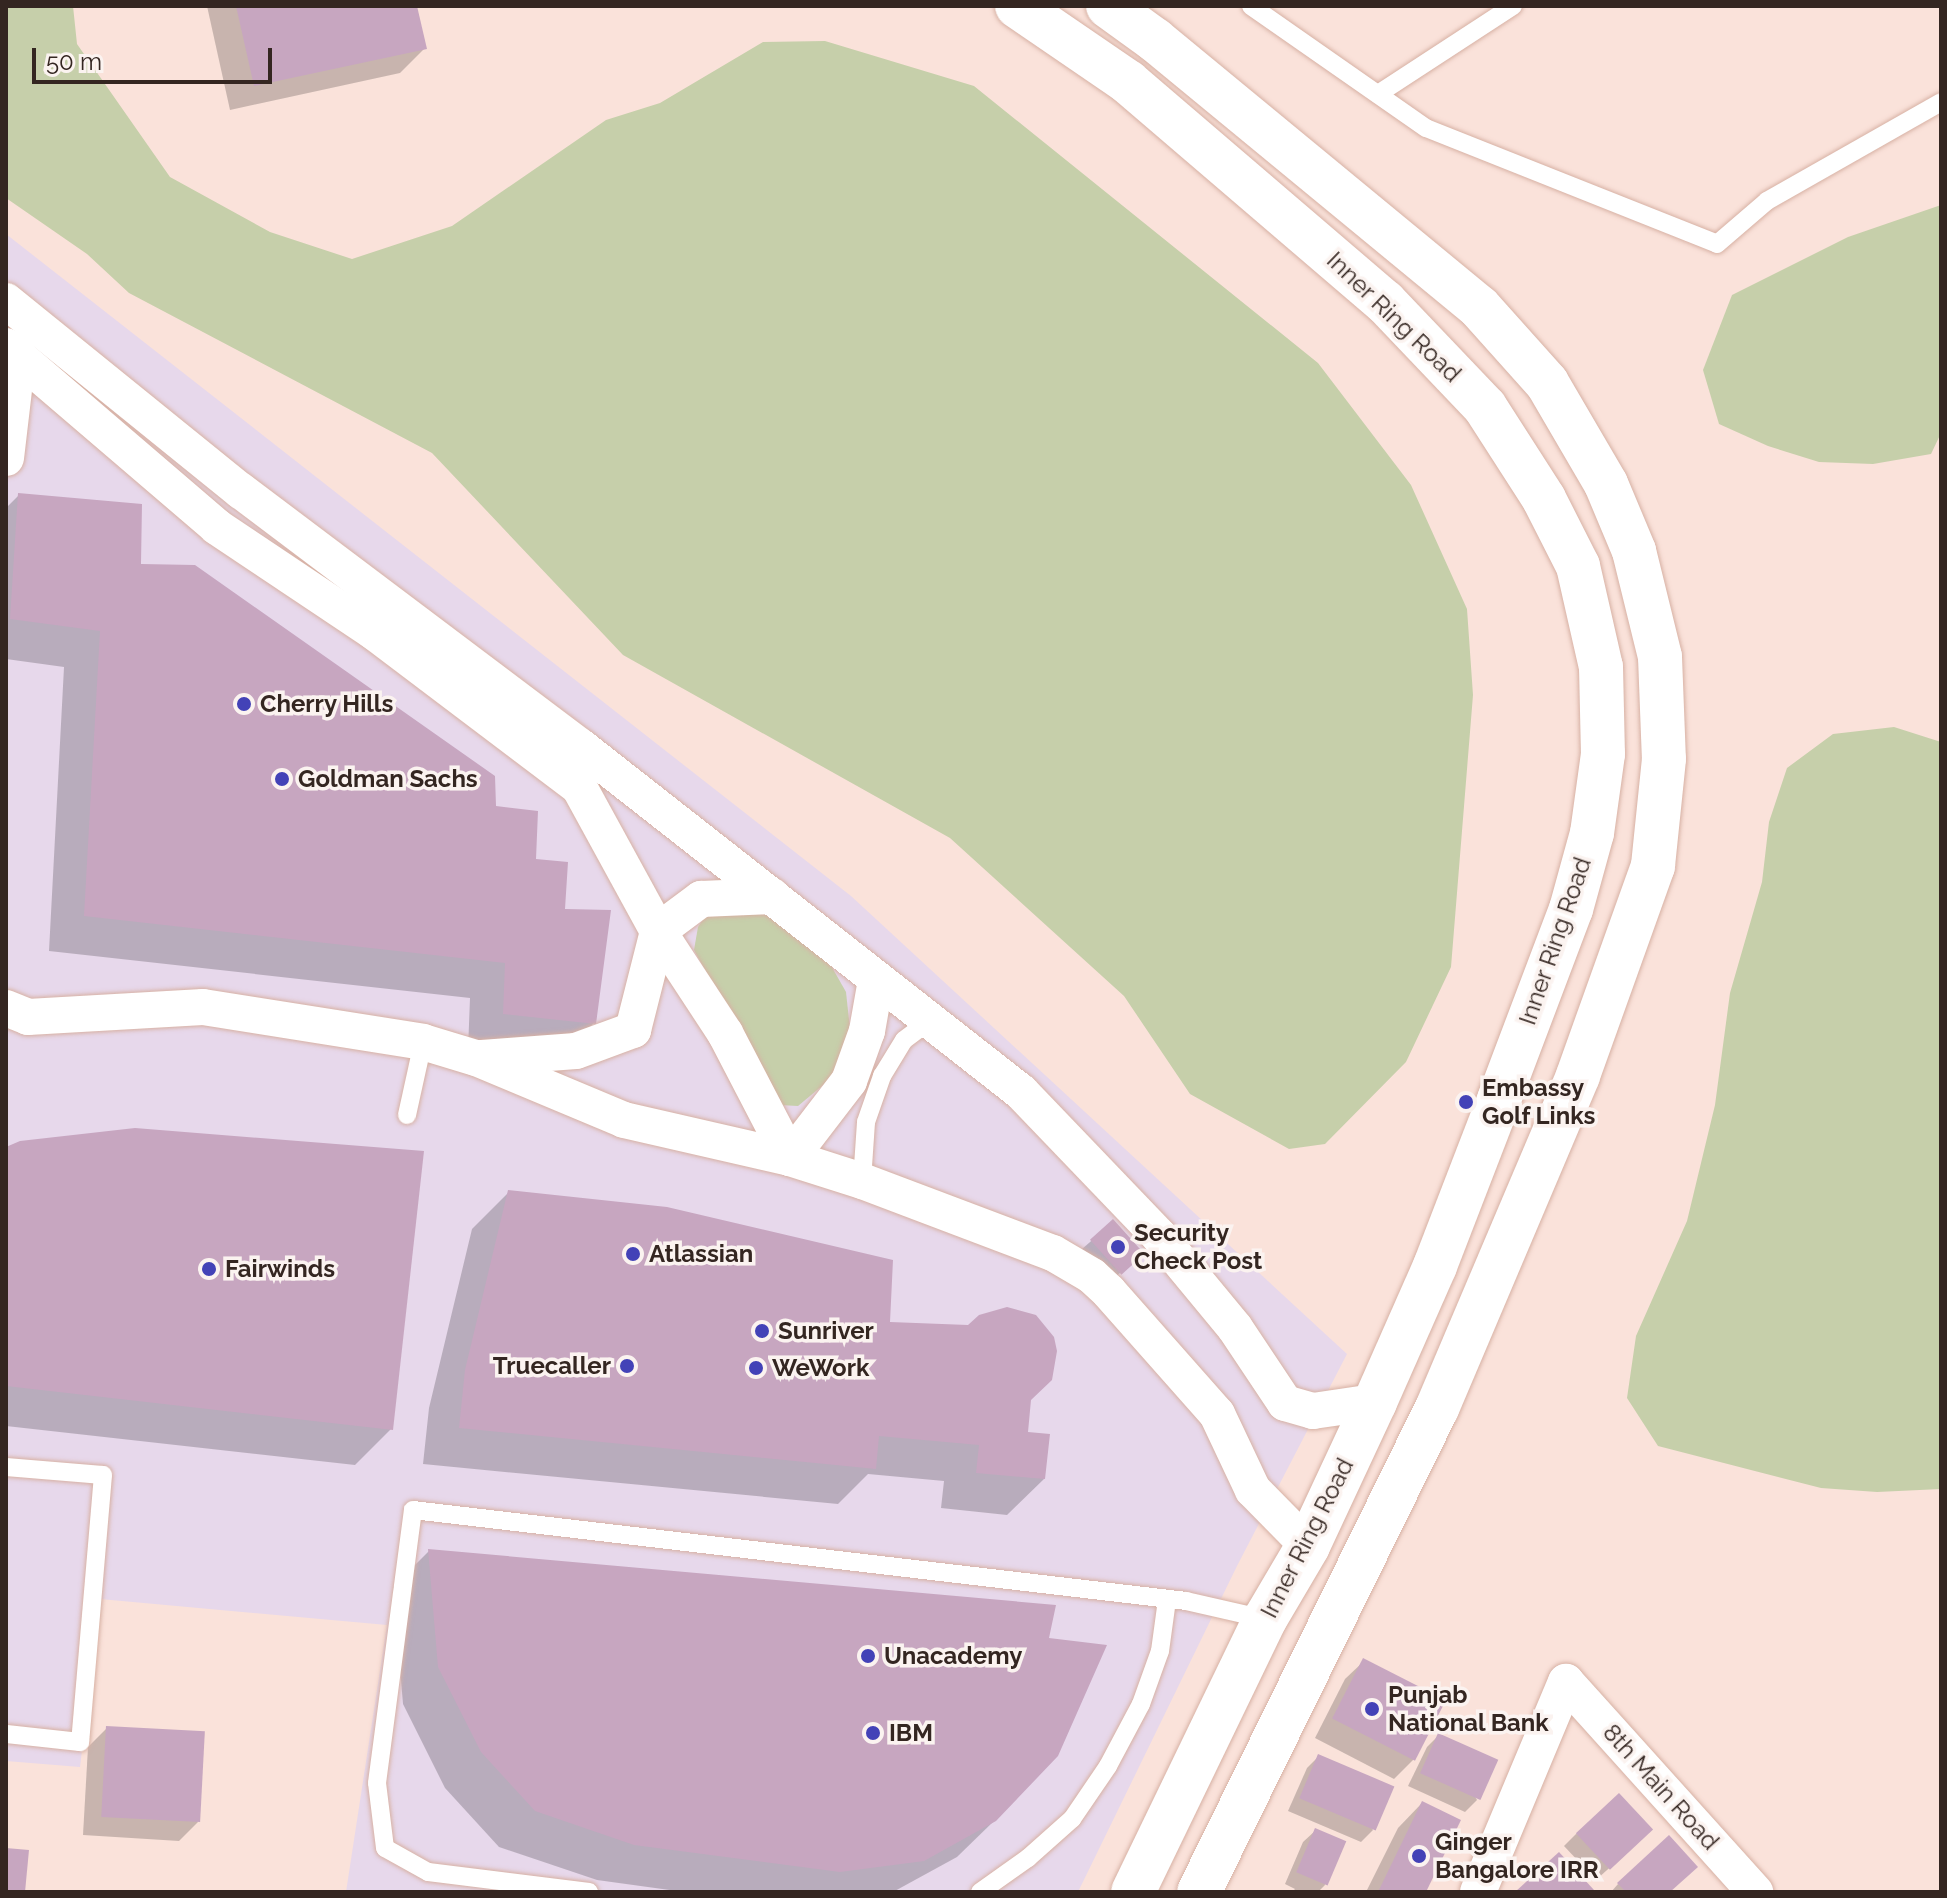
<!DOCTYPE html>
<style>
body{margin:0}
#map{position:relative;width:1947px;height:1898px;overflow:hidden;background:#fae2da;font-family:Raleway,sans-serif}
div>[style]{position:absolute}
.commercial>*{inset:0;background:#e7d8eb}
.green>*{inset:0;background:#c6cfaa}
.shadow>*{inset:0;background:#0003;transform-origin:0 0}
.building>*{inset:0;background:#c7a6c0;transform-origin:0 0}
.roads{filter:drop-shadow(0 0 2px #d7b1a4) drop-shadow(0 0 2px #d7b1a4)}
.service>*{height:18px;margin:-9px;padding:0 9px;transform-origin:9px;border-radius:9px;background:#fff}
.minor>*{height:36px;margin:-18px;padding:0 18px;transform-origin:18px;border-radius:18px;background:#fff}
.primary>*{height:44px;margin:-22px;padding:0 22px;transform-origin:22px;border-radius:22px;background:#fff}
.dots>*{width:22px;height:22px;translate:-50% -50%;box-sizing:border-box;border:4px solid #fbf3f0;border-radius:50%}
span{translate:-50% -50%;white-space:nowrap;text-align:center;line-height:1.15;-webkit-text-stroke:7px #fbf3f0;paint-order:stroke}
.street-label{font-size:24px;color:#342621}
.poi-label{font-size:24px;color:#342621;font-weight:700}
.left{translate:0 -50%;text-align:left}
.right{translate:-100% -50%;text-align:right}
.frame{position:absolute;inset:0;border:8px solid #342621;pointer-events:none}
.scale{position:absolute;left:32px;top:48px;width:240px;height:36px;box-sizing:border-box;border:4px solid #342621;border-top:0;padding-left:10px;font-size:24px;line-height:28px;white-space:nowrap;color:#342621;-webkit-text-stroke:6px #fbf3f0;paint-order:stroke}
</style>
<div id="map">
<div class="commercial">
<i style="clip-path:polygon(6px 234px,851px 896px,1347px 1354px,1237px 1566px,1078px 1892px,346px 1892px,387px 1625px,100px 1599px,80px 1767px,6px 1761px)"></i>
</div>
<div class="green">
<i style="clip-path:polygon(6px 6px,73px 6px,77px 44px,170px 177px,270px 232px,352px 259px,452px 226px,606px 120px,660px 103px,763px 42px,825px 41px,974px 86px,1318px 363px,1411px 485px,1467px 609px,1473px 695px,1451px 967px,1406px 1062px,1325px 1144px,1289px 1149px,1190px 1094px,1124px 996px,950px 838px,623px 655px,432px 453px,129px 293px,87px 254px,6px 198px)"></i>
<i style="clip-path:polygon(1941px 205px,1941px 433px,1931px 454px,1873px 464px,1819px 462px,1768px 446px,1719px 424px,1703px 370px,1732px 295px,1848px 237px)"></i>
<i style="clip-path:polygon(1894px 727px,1941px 742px,1941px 1489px,1877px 1492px,1821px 1488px,1658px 1446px,1627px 1398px,1636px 1336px,1687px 1221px,1715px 1105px,1730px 993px,1762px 882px,1769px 822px,1787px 768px,1833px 734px)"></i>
<i style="clip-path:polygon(736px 907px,769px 916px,825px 955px,846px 992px,850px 1029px,839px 1065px,828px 1081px,798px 1106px,779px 1105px,694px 950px,698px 927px,704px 918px,713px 911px)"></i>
</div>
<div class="shadow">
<i style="clip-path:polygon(207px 6px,415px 6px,424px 49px,400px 73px,230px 110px)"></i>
<i style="clip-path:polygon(19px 495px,139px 565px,494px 808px,534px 861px,594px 1023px,558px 1059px,468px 1050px,470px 998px,49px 951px,64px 667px,6px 659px,6px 508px)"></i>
<i style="clip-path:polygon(6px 1149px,391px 1429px,355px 1465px,6px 1426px)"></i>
<i style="clip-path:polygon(509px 1192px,888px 1324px,1026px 1433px,1044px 1479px,1007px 1515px,941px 1508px,944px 1481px,868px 1474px,838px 1504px,423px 1464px,429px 1408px,472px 1229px)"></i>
<i style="left:1113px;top:1222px;width:43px;height:46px;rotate:49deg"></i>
<i style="clip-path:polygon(429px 1551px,995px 1820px,957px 1857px,893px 1892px,684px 1892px,597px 1880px,499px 1847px,445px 1788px,403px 1704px,393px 1587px)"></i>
<i style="clip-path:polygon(1364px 1661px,1443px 1702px,1413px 1760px,1394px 1779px,1315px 1738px,1345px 1679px)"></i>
<i style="clip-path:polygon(107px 1728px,198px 1822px,179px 1841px,83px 1835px,88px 1747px)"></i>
<i style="clip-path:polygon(1439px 1735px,1477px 1800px,1465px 1812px,1408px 1786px,1427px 1747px)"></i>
<i style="clip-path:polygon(1319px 1756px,1373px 1830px,1361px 1842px,1288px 1811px,1307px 1768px)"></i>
<i style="clip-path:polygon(1422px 1803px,1424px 1892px,1366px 1892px,1398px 1828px)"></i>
<i style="clip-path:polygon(1316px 1830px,1325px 1885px,1318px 1892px,1292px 1892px,1295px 1889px,1285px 1884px,1303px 1842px)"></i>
<i style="clip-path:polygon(1576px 1834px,1638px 1842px,1596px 1880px,1564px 1846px)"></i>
<i style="clip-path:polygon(1559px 1855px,1591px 1890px,1588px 1892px,1518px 1892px)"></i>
<i style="clip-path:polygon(1618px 1884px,1668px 1892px,1611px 1892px)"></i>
</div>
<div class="building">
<i style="clip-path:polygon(236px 6px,417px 6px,427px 49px,254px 86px)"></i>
<i style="clip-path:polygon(18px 493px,142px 504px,141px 564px,195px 565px,495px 776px,496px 806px,538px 811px,536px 859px,568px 862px,565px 909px,611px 910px,596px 1024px,503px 1014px,505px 963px,84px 916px,100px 631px,10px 619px)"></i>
<i style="clip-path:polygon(135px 1128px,424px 1151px,393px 1430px,6px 1386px,6px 1147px,20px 1141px)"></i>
<i style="clip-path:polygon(508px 1190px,667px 1207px,893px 1260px,890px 1322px,968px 1325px,979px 1315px,1007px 1307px,1036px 1315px,1054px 1337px,1057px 1351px,1052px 1380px,1031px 1400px,1028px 1432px,1050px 1434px,1045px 1479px,976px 1473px,979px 1445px,879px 1436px,876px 1469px,459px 1428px,465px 1370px)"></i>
<i style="left:1113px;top:1219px;width:47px;height:31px;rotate:48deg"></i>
<i style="clip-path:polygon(428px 1549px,1056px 1605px,1049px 1638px,1107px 1645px,1058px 1756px,996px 1821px,924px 1861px,840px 1872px,634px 1845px,535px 1811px,481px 1752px,438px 1667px)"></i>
<i style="left:1363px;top:1658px;width:93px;height:68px;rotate:27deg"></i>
<i style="left:106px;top:1726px;width:99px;height:91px;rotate:3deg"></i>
<i style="left:1438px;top:1733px;width:66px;height:44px;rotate:24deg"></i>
<i style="left:1318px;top:1754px;width:83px;height:48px;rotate:23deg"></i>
<i style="left:1619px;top:1793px;width:50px;height:59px;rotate:47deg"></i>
<i style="clip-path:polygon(1422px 1801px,1461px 1820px,1426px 1892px,1378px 1892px)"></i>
<i style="left:1315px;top:1828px;width:34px;height:48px;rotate:23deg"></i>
<i style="clip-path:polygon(1669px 1835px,1698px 1867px,1670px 1892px,1626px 1892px,1617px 1883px)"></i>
<i style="clip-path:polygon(6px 1848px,29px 1850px,25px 1892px,6px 1892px)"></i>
<i style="clip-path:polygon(1559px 1852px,1594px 1890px,1515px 1892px)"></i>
</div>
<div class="roads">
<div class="service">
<i style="left:1251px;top:6px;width:213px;rotate:34.9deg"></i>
<i style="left:1426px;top:128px;width:313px;rotate:21.7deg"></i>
<i style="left:1717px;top:244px;width:66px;rotate:-40.7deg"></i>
<i style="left:1767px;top:201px;width:200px;rotate:-29.6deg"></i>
<i style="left:1378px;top:94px;width:161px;rotate:-33.1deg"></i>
<i style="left:407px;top:1115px;width:75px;rotate:-77.6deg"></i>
<i style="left:862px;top:1181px;width:59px;rotate:-86.1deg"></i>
<i style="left:866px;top:1122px;width:49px;rotate:-70.8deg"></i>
<i style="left:882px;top:1076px;width:42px;rotate:-58.6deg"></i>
<i style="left:904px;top:1040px;width:30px;rotate:-37deg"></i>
<i style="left:6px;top:1467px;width:97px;rotate:4.7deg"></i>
<i style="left:103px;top:1475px;width:268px;rotate:94.9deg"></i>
<i style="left:80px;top:1742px;width:74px;rotate:-173.8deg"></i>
<i style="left:589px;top:1892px;width:162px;rotate:-172.9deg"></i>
<i style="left:428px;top:1872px;width:49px;rotate:-150.8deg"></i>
<i style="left:385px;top:1848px;width:65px;rotate:-97deg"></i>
<i style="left:377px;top:1783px;width:275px;rotate:-82.5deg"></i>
<i style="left:413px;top:1510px;width:778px;rotate:6.71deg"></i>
<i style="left:1186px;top:1601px;width:81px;rotate:12.8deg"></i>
<i style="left:980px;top:1892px;width:59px;rotate:-35.3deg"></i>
<i style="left:1028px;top:1858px;width:59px;rotate:-41.6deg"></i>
<i style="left:1072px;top:1819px;width:64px;rotate:-55.8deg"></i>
<i style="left:1108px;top:1766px;width:70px;rotate:-62deg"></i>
<i style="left:1141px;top:1704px;width:56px;rotate:-70.3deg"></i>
<i style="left:1160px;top:1651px;width:51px;rotate:-82.2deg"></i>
</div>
<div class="minor">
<i style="left:6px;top:301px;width:302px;rotate:39deg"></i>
<i style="left:241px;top:491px;width:426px;rotate:37deg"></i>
<i style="left:581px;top:747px;width:559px;rotate:38.1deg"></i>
<i style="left:1021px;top:1092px;width:199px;rotate:46.2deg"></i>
<i style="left:1159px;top:1236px;width:119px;rotate:50.4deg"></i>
<i style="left:1235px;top:1328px;width:90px;rotate:56.3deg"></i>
<i style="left:1285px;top:1403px;width:29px;rotate:16deg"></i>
<i style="left:1313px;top:1411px;width:63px;rotate:-8.3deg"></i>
<i style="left:6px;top:346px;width:278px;rotate:40.6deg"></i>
<i style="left:217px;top:527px;width:189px;rotate:33.8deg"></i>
<i style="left:374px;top:632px;width:257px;rotate:37.1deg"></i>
<i style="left:579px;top:787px;width:164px;rotate:61.3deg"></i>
<i style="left:658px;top:931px;width:122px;rotate:56.7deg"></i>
<i style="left:725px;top:1033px;width:141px;rotate:62.5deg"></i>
<i style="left:790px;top:1158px;width:97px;rotate:-52.5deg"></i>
<i style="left:849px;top:1081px;width:53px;rotate:-70.2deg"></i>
<i style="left:867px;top:1031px;width:52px;rotate:-80deg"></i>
<i style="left:6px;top:458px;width:103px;rotate:-83.3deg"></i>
<i style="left:6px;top:1008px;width:24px;rotate:22deg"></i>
<i style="left:28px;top:1017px;width:175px;rotate:-3.3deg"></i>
<i style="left:203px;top:1007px;width:223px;rotate:9deg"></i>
<i style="left:423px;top:1042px;width:55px;rotate:16.8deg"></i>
<i style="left:476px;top:1058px;width:160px;rotate:22.7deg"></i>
<i style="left:624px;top:1120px;width:170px;rotate:12.9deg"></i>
<i style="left:790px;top:1158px;width:76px;rotate:17.7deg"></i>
<i style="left:862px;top:1181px;width:204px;rotate:20.7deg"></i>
<i style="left:1053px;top:1253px;width:45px;rotate:30.5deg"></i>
<i style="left:1092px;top:1276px;width:23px;rotate:43deg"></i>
<i style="left:1109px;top:1292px;width:163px;rotate:48.5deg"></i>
<i style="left:1217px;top:1414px;width:84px;rotate:64.7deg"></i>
<i style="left:1253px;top:1490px;width:78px;rotate:45.5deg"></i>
<i style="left:482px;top:1058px;width:94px;rotate:-4.3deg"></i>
<i style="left:576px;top:1051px;width:61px;rotate:-20.2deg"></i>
<i style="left:633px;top:1030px;width:102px;rotate:-75.8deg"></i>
<i style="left:658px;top:931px;width:54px;rotate:-36.7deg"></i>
<i style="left:701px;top:899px;width:71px;rotate:-2.4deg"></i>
<i style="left:1478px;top:1892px;width:228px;rotate:-67.3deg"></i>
<i style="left:1566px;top:1682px;width:283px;rotate:48deg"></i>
</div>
<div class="primary">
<i style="left:1017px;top:6px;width:135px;rotate:34.4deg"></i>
<i style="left:1128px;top:82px;width:338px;rotate:40.6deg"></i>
<i style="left:1385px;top:302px;width:145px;rotate:46.4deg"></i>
<i style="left:1485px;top:407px;width:109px;rotate:57.3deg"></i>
<i style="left:1544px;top:499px;width:75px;rotate:63.1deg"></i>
<i style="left:1578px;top:566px;width:104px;rotate:77.2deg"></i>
<i style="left:1601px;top:667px;width:87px;rotate:88.7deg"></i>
<i style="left:1603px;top:754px;width:80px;rotate:97.9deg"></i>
<i style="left:1592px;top:833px;width:79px;rotate:105.4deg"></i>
<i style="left:1571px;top:909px;width:204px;rotate:110.7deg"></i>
<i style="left:1499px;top:1100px;width:178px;rotate:111.1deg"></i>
<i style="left:1435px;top:1266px;width:149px;rotate:113.8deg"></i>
<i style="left:1375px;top:1402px;width:159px;rotate:115deg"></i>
<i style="left:1308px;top:1546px;width:85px;rotate:120.5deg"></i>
<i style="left:1265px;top:1619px;width:303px;rotate:115.8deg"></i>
<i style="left:1108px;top:6px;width:58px;rotate:35.9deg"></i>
<i style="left:1155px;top:40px;width:420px;rotate:39.5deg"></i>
<i style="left:1479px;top:307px;width:102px;rotate:48.2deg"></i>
<i style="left:1547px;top:383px;width:117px;rotate:59.7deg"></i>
<i style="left:1606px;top:484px;width:73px;rotate:67.3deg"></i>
<i style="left:1634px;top:551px;width:109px;rotate:76.2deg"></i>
<i style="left:1660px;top:657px;width:102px;rotate:87.8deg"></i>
<i style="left:1664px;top:759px;width:108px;rotate:95.9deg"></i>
<i style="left:1653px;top:866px;width:223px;rotate:109.7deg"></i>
<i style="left:1578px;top:1076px;width:361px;rotate:113deg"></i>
<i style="left:1437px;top:1408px;width:539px;rotate:116.18deg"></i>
</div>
</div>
<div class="dots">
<i style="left:244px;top:704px;background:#4342b7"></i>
<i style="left:282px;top:779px;background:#4342b7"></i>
<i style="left:1466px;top:1102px;background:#4342b7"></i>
<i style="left:1118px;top:1247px;background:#4342b7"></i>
<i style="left:633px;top:1254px;background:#4342b7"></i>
<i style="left:209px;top:1269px;background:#4342b7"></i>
<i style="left:762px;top:1331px;background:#4342b7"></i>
<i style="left:627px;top:1366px;background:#4342b7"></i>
<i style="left:756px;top:1368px;background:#4342b7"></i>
<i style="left:868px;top:1656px;background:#4342b7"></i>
<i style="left:1372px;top:1709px;background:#4342b7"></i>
<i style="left:873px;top:1733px;background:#4342b7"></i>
<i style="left:1419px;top:1856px;background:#4342b7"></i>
</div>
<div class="street-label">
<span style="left:1394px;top:317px;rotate:44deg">Inner Ring Road</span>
<span style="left:1555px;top:941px;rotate:-71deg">Inner Ring Road</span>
<span style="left:1307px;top:1538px;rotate:-63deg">Inner Ring Road</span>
<span style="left:1661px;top:1787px;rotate:48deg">8th Main Road</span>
</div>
<div class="poi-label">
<span class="left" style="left:260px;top:704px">Cherry Hills</span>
<span class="left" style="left:298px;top:779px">Goldman Sachs</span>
<span class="left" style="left:1482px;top:1102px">Embassy<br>Golf Links</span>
<span class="left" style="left:1134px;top:1247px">Security<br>Check Post</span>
<span class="left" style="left:649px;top:1254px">Atlassian</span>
<span class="left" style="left:225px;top:1269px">Fairwinds</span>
<span class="left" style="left:778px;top:1331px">Sunriver</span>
<span class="right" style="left:611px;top:1366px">Truecaller</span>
<span class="left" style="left:772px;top:1368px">WeWork</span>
<span class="left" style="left:884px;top:1656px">Unacademy</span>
<span class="left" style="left:1388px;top:1709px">Punjab<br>National Bank</span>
<span class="left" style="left:889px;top:1733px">IBM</span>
<span class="left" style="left:1435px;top:1856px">Ginger<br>Bangalore IRR</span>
</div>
<div class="frame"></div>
<div class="scale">50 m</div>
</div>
